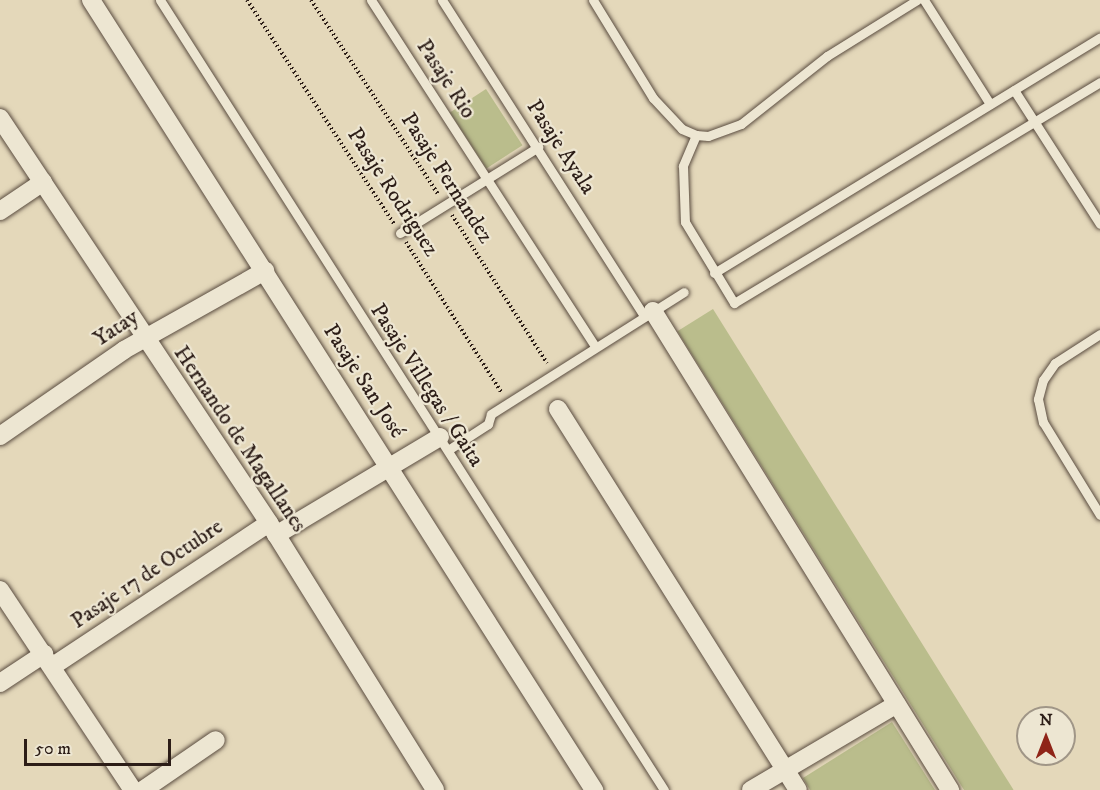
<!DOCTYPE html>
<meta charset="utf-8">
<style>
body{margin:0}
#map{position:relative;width:1100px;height:790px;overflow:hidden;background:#e4d8ba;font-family:"IM FELL DW Pica",serif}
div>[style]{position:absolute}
.green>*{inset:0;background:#babd8c;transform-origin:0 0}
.path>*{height:4px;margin-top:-2px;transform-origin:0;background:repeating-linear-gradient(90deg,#2c1d17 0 1.5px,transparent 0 4.5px)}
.roads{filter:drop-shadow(0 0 2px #5a4c40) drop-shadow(0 0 2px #5a4c40)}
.service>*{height:9px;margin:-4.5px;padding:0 4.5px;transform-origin:4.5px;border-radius:4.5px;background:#ede6d2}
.minor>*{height:18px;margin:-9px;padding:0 9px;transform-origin:9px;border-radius:9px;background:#ede6d2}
span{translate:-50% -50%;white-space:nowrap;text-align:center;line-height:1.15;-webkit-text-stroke:4.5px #ede6d2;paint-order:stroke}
.street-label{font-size:22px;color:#2c1d17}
.north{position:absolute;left:1016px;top:706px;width:60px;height:60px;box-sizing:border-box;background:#ede6d2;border:2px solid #a09687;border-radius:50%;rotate:0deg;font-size:16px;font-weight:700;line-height:24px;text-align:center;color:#2c1d17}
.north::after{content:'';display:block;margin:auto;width:21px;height:27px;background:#8f2418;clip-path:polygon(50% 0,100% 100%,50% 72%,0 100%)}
.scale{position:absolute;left:24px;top:739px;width:147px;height:27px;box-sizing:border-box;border:3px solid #2c1d17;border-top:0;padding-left:8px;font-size:18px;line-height:21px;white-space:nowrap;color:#2c1d17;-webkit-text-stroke:4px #ede6d2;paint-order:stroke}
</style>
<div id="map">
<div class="green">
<i style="left:486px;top:89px;width:67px;height:43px;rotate:57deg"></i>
<i style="left:713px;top:309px;width:567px;height:42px;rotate:58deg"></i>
<i style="clip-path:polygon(892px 722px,935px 790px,810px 790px,803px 778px)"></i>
</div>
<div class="path">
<i style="left:247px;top:0;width:268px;rotate:56.7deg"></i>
<i style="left:311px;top:0;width:232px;rotate:56.8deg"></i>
<i style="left:452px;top:215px;width:176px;rotate:57.3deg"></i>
<i style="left:406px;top:242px;width:179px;rotate:57.6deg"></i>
</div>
<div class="roads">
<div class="service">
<i style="left:160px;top:0;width:937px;rotate:57.46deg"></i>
<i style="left:371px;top:0;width:412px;rotate:57.1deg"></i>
<i style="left:442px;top:0;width:375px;rotate:57.4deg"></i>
<i style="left:593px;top:0;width:115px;rotate:58.5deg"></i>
<i style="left:653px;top:98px;width:42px;rotate:46.9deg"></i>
<i style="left:682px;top:129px;width:15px;rotate:23deg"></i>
<i style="left:696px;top:135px;width:34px;rotate:113deg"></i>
<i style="left:683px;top:166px;width:56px;rotate:88deg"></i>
<i style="left:685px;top:222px;width:95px;rotate:58.8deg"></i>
<i style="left:734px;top:303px;width:428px;rotate:-31.1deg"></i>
<i style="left:924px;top:0;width:123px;rotate:57.6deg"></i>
<i style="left:1014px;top:90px;width:159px;rotate:57.3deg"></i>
<i style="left:696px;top:135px;width:12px;rotate:5deg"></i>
<i style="left:708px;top:136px;width:35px;rotate:-20deg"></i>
<i style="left:741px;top:124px;width:110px;rotate:-38.3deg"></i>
<i style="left:827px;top:56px;width:106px;rotate:-31.9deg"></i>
<i style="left:400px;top:233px;width:163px;rotate:-31.9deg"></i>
<i style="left:714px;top:273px;width:452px;rotate:-31.4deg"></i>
<i style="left:1100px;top:334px;width:54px;rotate:147.2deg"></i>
<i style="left:1055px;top:363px;width:21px;rotate:125deg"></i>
<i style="left:1043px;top:380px;width:20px;rotate:105deg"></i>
<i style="left:1038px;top:399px;width:24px;rotate:78deg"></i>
<i style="left:1043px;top:422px;width:109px;rotate:58.5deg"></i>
<i style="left:448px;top:450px;width:48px;rotate:-33deg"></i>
<i style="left:488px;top:424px;width:10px;rotate:-73deg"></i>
<i style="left:491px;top:414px;width:228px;rotate:-32.3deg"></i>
</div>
<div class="minor">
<i style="left:91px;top:0;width:937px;rotate:57.51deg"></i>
<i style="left:0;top:118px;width:486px;rotate:56.4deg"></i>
<i style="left:269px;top:523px;width:314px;rotate:58.1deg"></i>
<i style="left:0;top:211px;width:52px;rotate:-34deg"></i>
<i style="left:653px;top:311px;width:564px;rotate:58.2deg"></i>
<i style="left:558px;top:409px;width:450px;rotate:57.8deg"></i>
<i style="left:0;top:436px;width:151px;rotate:-34.7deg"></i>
<i style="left:124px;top:350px;width:162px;rotate:-29.3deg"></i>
<i style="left:276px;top:535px;width:191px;rotate:-30.9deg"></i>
<i style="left:0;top:590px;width:240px;rotate:56.4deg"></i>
<i style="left:53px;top:666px;width:259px;rotate:-33.5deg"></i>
<i style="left:0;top:683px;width:53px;rotate:-33.4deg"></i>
<i style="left:143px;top:790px;width:88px;rotate:-34.4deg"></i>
<i style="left:751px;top:790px;width:169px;rotate:-30.5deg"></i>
</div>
</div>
<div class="street-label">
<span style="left:446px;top:79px;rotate:57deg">Pasaje Rio</span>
<span style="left:561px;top:147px;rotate:57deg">Pasaje Ayala</span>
<span style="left:447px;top:178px;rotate:57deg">Pasaje Fernandez</span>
<span style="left:393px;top:192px;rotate:57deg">Pasaje Rodriguez</span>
<span style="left:116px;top:328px;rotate:-33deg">Yatay</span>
<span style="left:364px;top:381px;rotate:57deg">Pasaje San José</span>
<span style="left:427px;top:385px;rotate:57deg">Pasaje Villegas / Gaita</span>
<span style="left:240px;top:439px;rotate:56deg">Hernando de Magallanes</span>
<span style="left:147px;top:574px;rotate:-34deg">Pasaje 17 de Octubre</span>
</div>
<div class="north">N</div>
<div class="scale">50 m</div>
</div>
